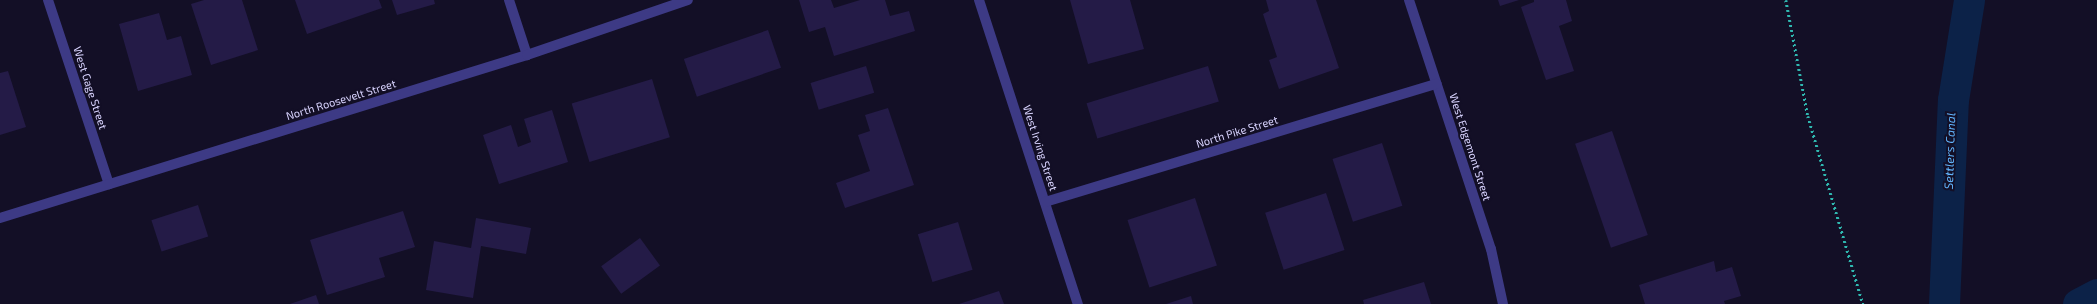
<!DOCTYPE html>
<style>
body{margin:0}
#map{position:relative;width:2097px;height:304px;overflow:hidden;background:#130f26;font-family:"Exo 2",sans-serif}
div>[style]{position:absolute}
.canal>*{height:31px;margin:-15.5px;padding:0 15.5px;transform-origin:15.5px;border-radius:15.5px;background:#0c2248}
.building>*{inset:0;background:#241b47;transform-origin:0 0}
.path>*{height:2.5px;margin-top:-1.25px;transform-origin:0;background:repeating-linear-gradient(90deg,#2fb8b0 0 2px,transparent 0 5px)}
.minor>*{height:10px;margin:-5px;padding:0 5px;transform-origin:5px;border-radius:5px;background:#3d3a85}
span{translate:-50% -50%;white-space:nowrap;text-align:center;line-height:1.15;-webkit-text-stroke:4px #130f26;paint-order:stroke}
.street-label{font-size:11px;color:#d9d4ff}
.water-label{font-size:12px;color:#62b6ff;font-style:italic}
</style>
<div id="map">
<div class="canal">
<i style="left:1944px;top:304px;width:204px;rotate:-87.5deg"></i>
<i style="left:1953px;top:100px;width:101px;rotate:-80.9deg"></i>
<i style="left:2078px;top:304px;width:21px;rotate:-28deg"></i>
</div>
<div class="building">
<i style="clip-path:polygon(204px 0,242px 0,258px 50px,211px 65px,191px 4px)"></i>
<i style="clip-path:polygon(295px 0,379px 0,382px 8px,307px 34px)"></i>
<i style="clip-path:polygon(392px 0,434px 0,435px 4px,397px 15px)"></i>
<i style="clip-path:polygon(799px 0,831px 0,834px 8px,860px 0,885px 0,890px 16px,909px 11px,915px 31px,834px 56px,825px 27px,809px 32px)"></i>
<i style="clip-path:polygon(1070px 0,1130px 0,1144px 49px,1088px 64px)"></i>
<i style="clip-path:polygon(1266px 0,1316px 0,1339px 68px,1279px 89px,1269px 60px,1277px 57px,1263px 14px,1269px 11px)"></i>
<i style="clip-path:polygon(1498px 0,1519px 0,1500px 6px)"></i>
<i style="clip-path:polygon(1534px 0,1566px 0,1572px 21px,1559px 26px,1574px 71px,1546px 80px,1521px 7px,1534px 2px)"></i>
<i style="clip-path:polygon(159px 13px,167px 40px,181px 36px,192px 75px,138px 91px,119px 24px)"></i>
<i style="left:768px;top:30px;width:40px;height:89px;rotate:71deg"></i>
<i style="left:866px;top:66px;width:28px;height:58px;rotate:73deg"></i>
<i style="left:1208px;top:66px;width:37px;height:127px;rotate:73deg"></i>
<i style="clip-path:polygon(8px 71px,26px 127px,0 135px,0 73px)"></i>
<i style="left:652px;top:79px;width:61px;height:84px;rotate:73deg"></i>
<i style="clip-path:polygon(888px 108px,914px 185px,845px 208px,836px 183px,870px 171px,858px 135px,870px 131px,865px 115px)"></i>
<i style="clip-path:polygon(552px 110px,568px 162px,499px 184px,483px 135px,511px 125px,518px 147px,531px 142px,524px 119px)"></i>
<i style="left:1612px;top:131px;width:110px;height:39px;rotate:71deg"></i>
<i style="left:1382px;top:143px;width:66px;height:52px;rotate:72deg"></i>
<i style="left:1326px;top:193px;width:60px;height:64px;rotate:72deg"></i>
<i style="left:1195px;top:198px;width:71px;height:71px;rotate:72deg"></i>
<i style="left:198px;top:205px;width:33px;height:49px;rotate:72deg"></i>
<i style="clip-path:polygon(403px 211px,415px 247px,379px 258px,385px 277px,327px 295px,310px 240px)"></i>
<i style="clip-path:polygon(476px 218px,531px 228px,526px 254px,481px 246px,473px 298px,426px 290px,434px 241px,471px 248px)"></i>
<i style="left:958px;top:222px;width:50px;height:42px;rotate:73deg"></i>
<i style="left:640px;top:238px;width:34px;height:48px;rotate:54deg"></i>
<i style="clip-path:polygon(1714px 261px,1716px 272px,1732px 267px,1741px 296px,1724px 301px,1725px 304px,1645px 304px,1639px 285px)"></i>
<i style="clip-path:polygon(1424px 282px,1431px 304px,1364px 304px,1363px 300px)"></i>
<i style="clip-path:polygon(999px 291px,1004px 304px,959px 304px)"></i>
<i style="clip-path:polygon(316px 295px,319px 304px,290px 304px)"></i>
<i style="clip-path:polygon(1191px 296px,1193px 304px,1166px 304px)"></i>
</div>
<div class="path">
<i style="left:1786px;top:0;width:118px;rotate:79.3deg"></i>
<i style="left:1808px;top:116px;width:196px;rotate:73.7deg"></i>
</div>
<div class="minor">
<i style="left:48px;top:0;width:194px;rotate:71.7deg"></i>
<i style="left:509px;top:0;width:58px;rotate:71.9deg"></i>
<i style="left:979px;top:0;width:320px;rotate:72deg"></i>
<i style="left:1409px;top:0;width:262px;rotate:71.8deg"></i>
<i style="left:1491px;top:249px;width:56px;rotate:77.7deg"></i>
<i style="left:1045px;top:202px;width:409px;rotate:-16.8deg"></i>
<i style="left:0;top:218px;width:552px;rotate:-17.19deg"></i>
<i style="left:527px;top:55px;width:170px;rotate:-18.9deg"></i>
</div>
<div class="street-label">
<span style="left:90px;top:88px;rotate:72deg">West Gage Street</span>
<span style="left:341px;top:100px;rotate:-17deg">North Roosevelt Street</span>
<span style="left:1237px;top:132px;rotate:-17deg">North Pike Street</span>
<span style="left:1470px;top:147px;rotate:72deg">West Edgemont Street</span>
<span style="left:1040px;top:148px;rotate:72deg">West Irving Street</span>
</div>
<div class="water-label">
<span style="left:1950px;top:151px;rotate:-88deg">Settlers Canal</span>
</div>
</div>
